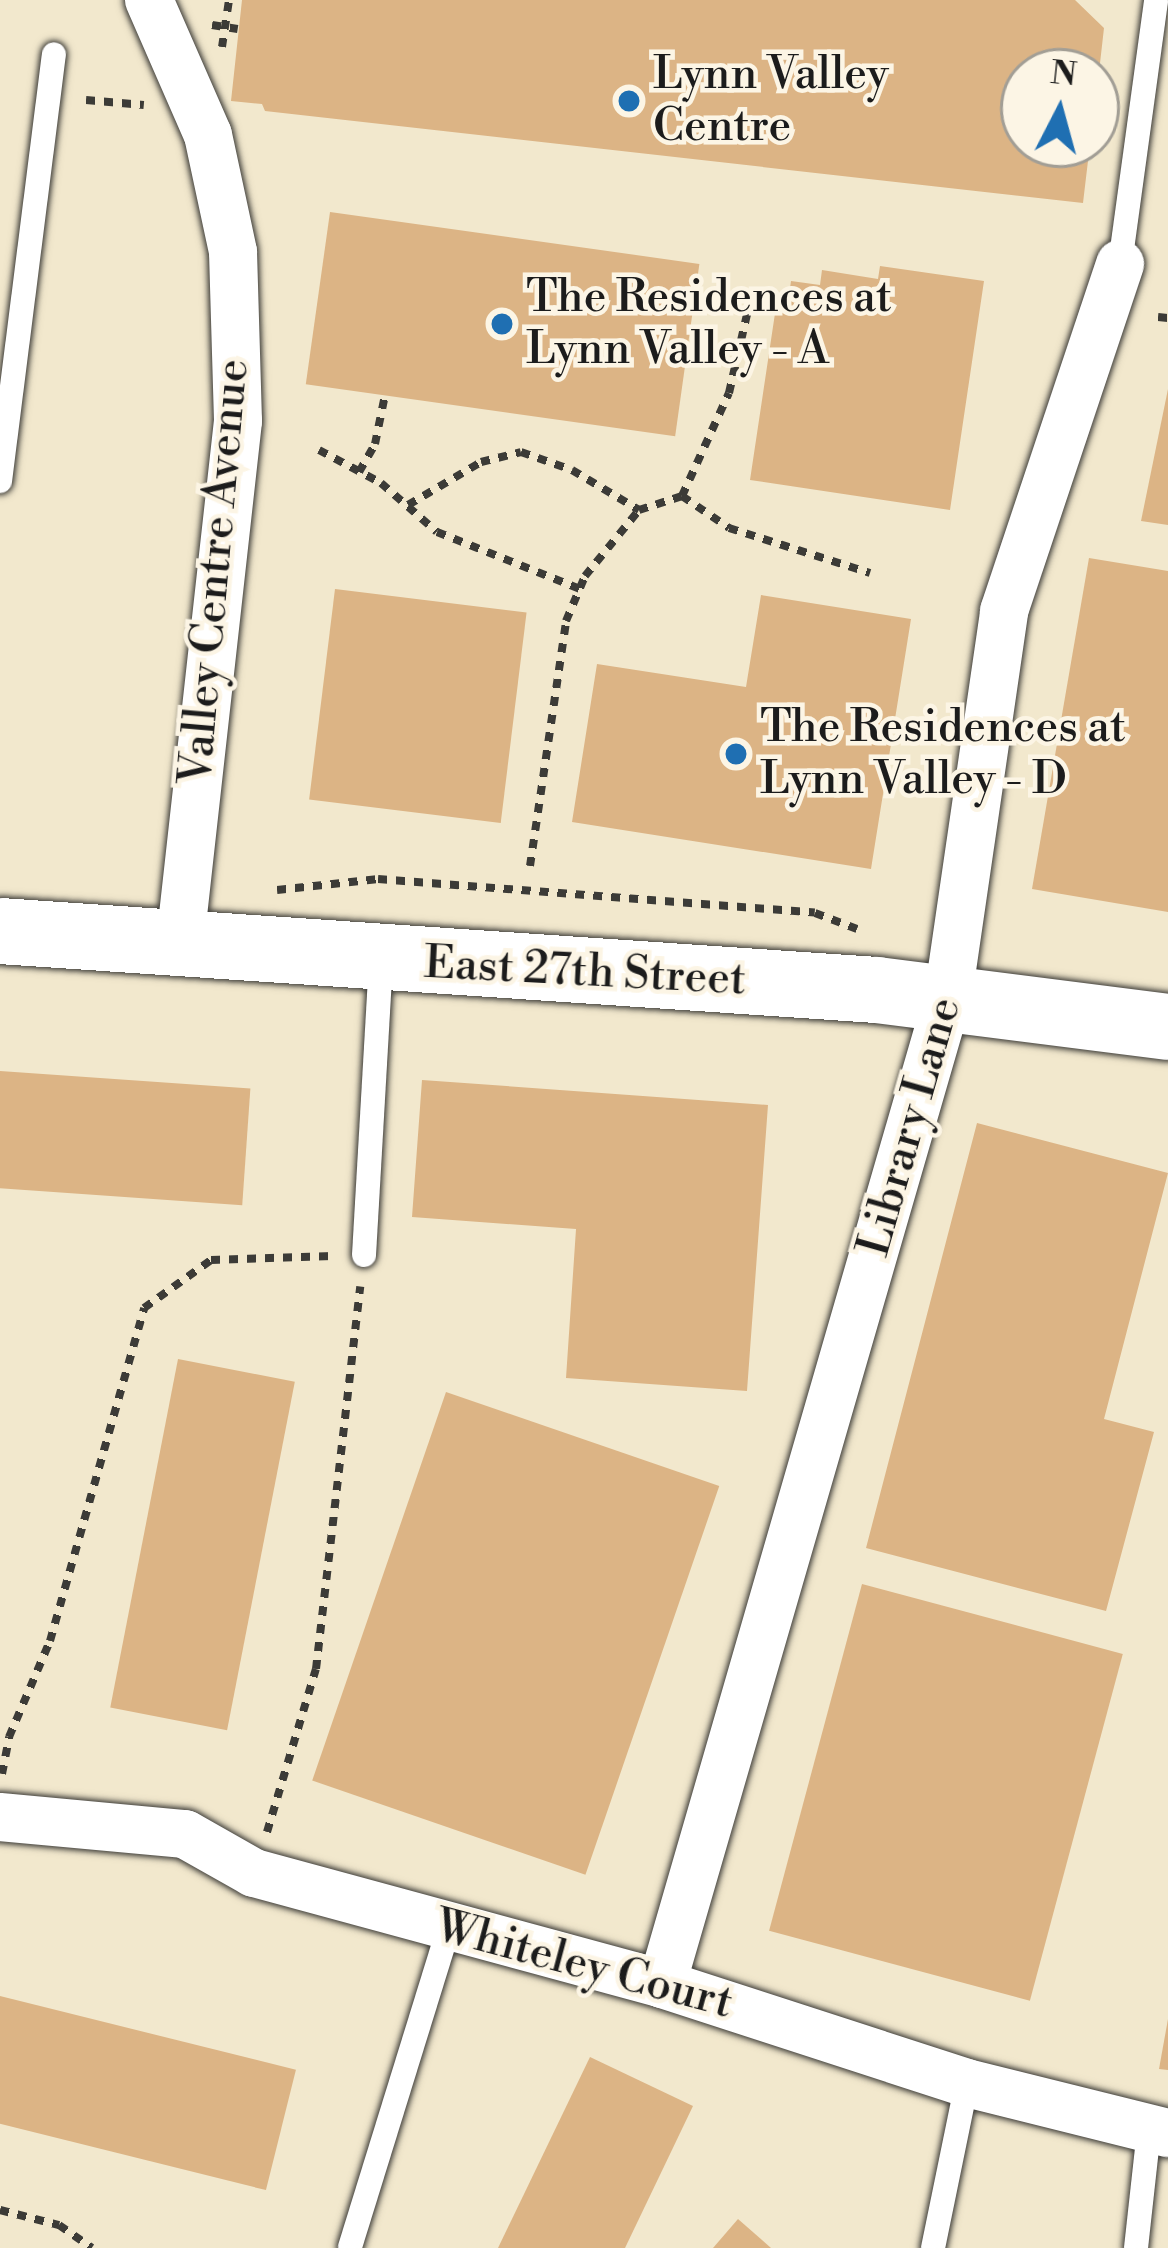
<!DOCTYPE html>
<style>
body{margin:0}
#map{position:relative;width:1168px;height:2248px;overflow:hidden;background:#f2e8cd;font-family:"Libre Bodoni",serif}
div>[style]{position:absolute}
.building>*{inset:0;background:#dcb485;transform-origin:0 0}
.path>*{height:8px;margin-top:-4px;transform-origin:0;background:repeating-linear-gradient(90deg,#3c3b37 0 9px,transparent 0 18px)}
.roads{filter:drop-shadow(0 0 3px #3c3b37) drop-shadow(0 0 3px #3c3b37)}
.lane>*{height:24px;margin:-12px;padding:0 12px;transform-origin:12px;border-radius:12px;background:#fff}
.street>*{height:48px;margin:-24px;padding:0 24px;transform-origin:24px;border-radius:24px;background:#fff}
.secondary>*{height:66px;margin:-33px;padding:0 33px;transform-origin:33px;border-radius:33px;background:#fff}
.dots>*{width:33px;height:33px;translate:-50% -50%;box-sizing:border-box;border:6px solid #fcf5e5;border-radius:50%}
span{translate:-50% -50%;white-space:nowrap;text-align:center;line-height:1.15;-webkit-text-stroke:9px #fcf5e5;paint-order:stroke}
.poi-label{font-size:45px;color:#1c1c1c}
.left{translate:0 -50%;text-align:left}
.street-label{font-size:45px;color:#1c1c1c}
.north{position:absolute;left:1000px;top:48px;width:120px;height:120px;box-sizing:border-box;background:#fcf5e5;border:3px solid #a29e95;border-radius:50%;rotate:6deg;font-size:33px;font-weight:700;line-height:48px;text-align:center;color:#1c1c1c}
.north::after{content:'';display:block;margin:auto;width:42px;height:54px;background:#1f6fb2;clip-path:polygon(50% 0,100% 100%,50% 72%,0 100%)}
</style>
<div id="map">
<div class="building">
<i style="clip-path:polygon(242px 0,1075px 0,1104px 28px,1099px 72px,1024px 72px,1024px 144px,1090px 144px,1083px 203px,265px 111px,262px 104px,231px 101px)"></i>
<i style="left:330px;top:212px;width:373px;height:174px;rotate:8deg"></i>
<i style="clip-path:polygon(880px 266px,984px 281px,950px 510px,750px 480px,777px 300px,788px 302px,791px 281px,820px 285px,822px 270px,878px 279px)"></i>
<i style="clip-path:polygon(1168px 389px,1168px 525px,1141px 521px)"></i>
<i style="clip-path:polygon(1089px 558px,1168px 571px,1168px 912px,1032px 889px)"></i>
<i style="left:335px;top:589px;width:193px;height:212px;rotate:7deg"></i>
<i style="clip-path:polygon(761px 595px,911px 619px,871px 869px,572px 822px,597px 664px,746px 687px)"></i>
<i style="left:0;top:1071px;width:251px;height:117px;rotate:4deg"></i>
<i style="clip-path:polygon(422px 1080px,768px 1105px,747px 1391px,566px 1378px,576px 1229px,412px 1217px)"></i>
<i style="clip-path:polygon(977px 1123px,1168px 1173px,1104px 1419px,1154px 1432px,1106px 1611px,866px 1548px)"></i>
<i style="left:178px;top:1359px;width:119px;height:355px;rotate:11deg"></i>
<i style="left:446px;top:1392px;width:289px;height:411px;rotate:19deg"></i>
<i style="left:862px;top:1584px;width:270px;height:359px;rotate:15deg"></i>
<i style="left:0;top:1996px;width:305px;height:124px;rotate:14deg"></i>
<i style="clip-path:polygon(1168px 2019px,1168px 2070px,1159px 2069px)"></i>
<i style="clip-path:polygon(590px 2057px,693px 2106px,625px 2248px,498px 2248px)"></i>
<i style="clip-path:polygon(738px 2219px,771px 2248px,713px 2248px)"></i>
</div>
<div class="path">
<i style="left:212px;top:25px;width:26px;rotate:9deg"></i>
<i style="left:222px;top:47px;width:48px;rotate:-81.5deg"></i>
<i style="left:86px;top:100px;width:58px;rotate:4.9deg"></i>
<i style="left:1158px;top:317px;width:10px;rotate:6deg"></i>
<i style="left:319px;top:450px;width:70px;rotate:28deg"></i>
<i style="left:381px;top:483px;width:74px;rotate:41.2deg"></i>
<i style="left:437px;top:532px;width:154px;rotate:21.7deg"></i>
<i style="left:359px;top:472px;width:32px;rotate:-60deg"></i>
<i style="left:375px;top:444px;width:50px;rotate:-78.5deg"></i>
<i style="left:682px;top:496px;width:57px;rotate:34.2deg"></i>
<i style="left:729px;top:528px;width:148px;rotate:17.7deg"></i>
<i style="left:682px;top:496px;width:113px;rotate:-65.5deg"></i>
<i style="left:729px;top:393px;width:85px;rotate:-77.1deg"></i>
<i style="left:408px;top:505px;width:85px;rotate:-30.5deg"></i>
<i style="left:481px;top:462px;width:41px;rotate:-14deg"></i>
<i style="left:521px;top:452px;width:54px;rotate:19.4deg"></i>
<i style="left:572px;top:470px;width:78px;rotate:30.8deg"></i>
<i style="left:530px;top:866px;width:248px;rotate:-81.6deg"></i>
<i style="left:566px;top:621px;width:49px;rotate:-67.1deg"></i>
<i style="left:585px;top:576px;width:85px;rotate:-50.7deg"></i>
<i style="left:639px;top:510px;width:45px;rotate:-18deg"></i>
<i style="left:277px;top:890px;width:102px;rotate:-6.2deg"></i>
<i style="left:378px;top:879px;width:438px;rotate:4.4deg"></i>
<i style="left:815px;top:913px;width:45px;rotate:20.9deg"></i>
<i style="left:2px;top:1774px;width:38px;rotate:-79deg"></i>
<i style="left:9px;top:1737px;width:104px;rotate:-66.9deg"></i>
<i style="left:50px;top:1641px;width:346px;rotate:-74.2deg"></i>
<i style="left:144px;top:1308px;width:82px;rotate:-35.6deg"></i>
<i style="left:211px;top:1260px;width:122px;rotate:-1.9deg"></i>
<i style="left:267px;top:1832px;width:170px;rotate:-73.3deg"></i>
<i style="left:316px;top:1669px;width:385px;rotate:-83.4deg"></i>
<i style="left:0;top:2210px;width:61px;rotate:14.3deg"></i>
<i style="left:59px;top:2225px;width:40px;rotate:34.9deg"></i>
</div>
<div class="roads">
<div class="lane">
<i style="left:1120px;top:264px;width:266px;rotate:-82.2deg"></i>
<i style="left:0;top:481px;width:430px;rotate:-82.8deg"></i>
<i style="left:364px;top:1255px;width:295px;rotate:-86.7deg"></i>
<i style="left:350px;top:2247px;width:334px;rotate:-72.8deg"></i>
<i style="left:933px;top:2248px;width:168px;rotate:-78.4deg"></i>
<i style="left:1136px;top:2248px;width:119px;rotate:-83.7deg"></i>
</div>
<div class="street">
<i style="left:149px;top:0;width:147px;rotate:66.4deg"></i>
<i style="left:208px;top:135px;width:120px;rotate:77.9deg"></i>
<i style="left:233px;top:252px;width:169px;rotate:88.3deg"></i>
<i style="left:238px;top:421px;width:524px;rotate:96.35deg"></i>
<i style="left:0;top:1817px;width:186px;rotate:5.3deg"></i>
<i style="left:185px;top:1834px;width:79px;rotate:29.5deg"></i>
<i style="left:254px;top:1873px;width:423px;rotate:15.2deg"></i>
<i style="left:662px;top:1984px;width:321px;rotate:18deg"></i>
<i style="left:967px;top:2083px;width:207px;rotate:14deg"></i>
<i style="left:662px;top:1984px;width:1028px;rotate:-73.84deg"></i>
<i style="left:948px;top:997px;width:390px;rotate:-81.7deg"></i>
<i style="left:1004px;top:611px;width:366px;rotate:-71.5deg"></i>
</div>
<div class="secondary">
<i style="left:0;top:931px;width:878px;rotate:3.85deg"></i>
<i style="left:876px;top:990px;width:294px;rotate:7.2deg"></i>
</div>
</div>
<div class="dots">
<i style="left:629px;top:101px;background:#1f6fb2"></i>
<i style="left:502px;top:324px;background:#1f6fb2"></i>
<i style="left:736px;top:754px;background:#1f6fb2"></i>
</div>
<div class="poi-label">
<span class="left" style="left:653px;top:101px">Lynn Valley<br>Centre</span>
<span class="left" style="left:526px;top:324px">The Residences at<br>Lynn Valley - A</span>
<span class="left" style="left:760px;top:754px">The Residences at<br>Lynn Valley - D</span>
</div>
<div class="street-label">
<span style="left:215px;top:572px;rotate:-85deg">Valley Centre Avenue</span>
<span style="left:585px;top:972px;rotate:3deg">East 27th Street</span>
<span style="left:910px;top:1127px;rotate:-74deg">Library Lane</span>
<span style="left:584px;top:1965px;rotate:15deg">Whiteley Court</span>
</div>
<div class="north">N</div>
</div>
